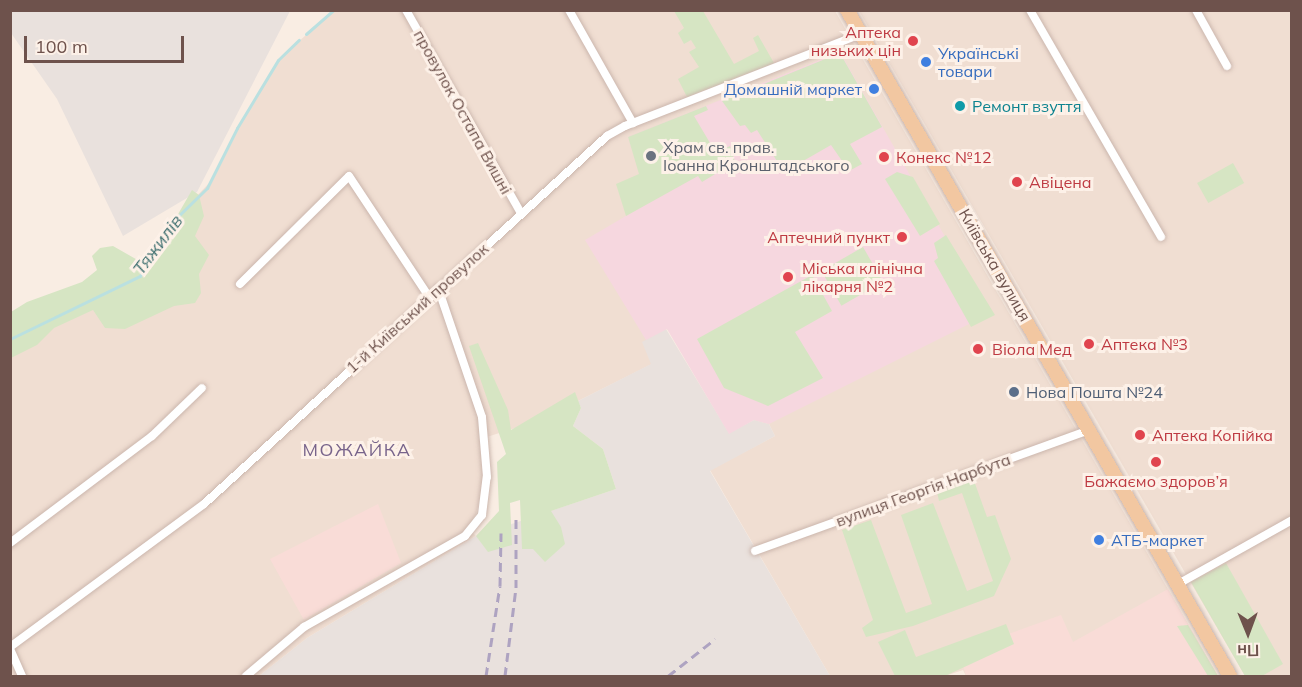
<!DOCTYPE html>
<meta charset="utf-8">
<style>
body{margin:0}
#map{position:relative;width:1302px;height:687px;overflow:hidden;background:#f9ede3;font-family:Mulish,sans-serif}
div>[style]{position:absolute}
.residential>*{inset:0;background:#f0ded2}
.commercial>*{inset:0;background:#f9dcd7}
.industrial>*{inset:0;background:#e9e1dd}
.medical>*{inset:0;background:#f6d7df}
.green>*{inset:0;background:#d6e5c3;transform-origin:0 0}
.stream>*{height:3px;margin:-1.5px;padding:0 1.5px;transform-origin:1.5px;border-radius:1.5px;background:#bae0e0}
.roads{filter:drop-shadow(0 0 2px #cbb6ad) drop-shadow(0 0 2px #cbb6ad)}
.minor>*{height:8px;margin:-4px;padding:0 4px;transform-origin:4px;border-radius:4px;background:#fff}
.primary>*{height:14px;margin:-7px;padding:0 7px;transform-origin:7px;border-radius:7px;background:#f2c7a1}
.rail>*{height:3px;margin-top:-1.5px;transform-origin:0;background:repeating-linear-gradient(90deg,#aea3c1 0 9px,transparent 0 15px)}
.dots>*{width:16px;height:16px;translate:-50% -50%;box-sizing:border-box;border:3px solid #fdf1e8;border-radius:50%}
span{translate:-50% -50%;white-space:nowrap;text-align:center;line-height:1.15;-webkit-text-stroke:6px #fdf1e8;paint-order:stroke}
.health-label{font-size:16px;color:#be3a42}
.right{translate:-100% -50%;text-align:right}
.left{translate:0 -50%;text-align:left}
.shop-label{font-size:16px;color:#366cbe}
.culture-label{font-size:16px;color:#0d838f}
.street-label{font-size:16px;color:#6e524c}
.worship-label{font-size:16px;color:#5b616d}
.service-label{font-size:16px;color:#4e5e75}
.water-label{font-size:18px;color:#427272;font-style:italic}
.neighbourhood-label{font-size:18px;color:#78648b;letter-spacing:1.5px}
.frame{position:absolute;inset:0;border:12px solid #6e524c;pointer-events:none}
.north{position:absolute;left:1218px;top:603px;width:60px;height:60px;-webkit-text-stroke:4px #fdf1e8;paint-order:stroke;rotate:179deg;font-size:16px;font-weight:700;line-height:24px;text-align:center;color:#6e524c}
.north::after{content:'';display:block;margin:auto;width:21px;height:27px;background:#6e524c;clip-path:polygon(50% 0,100% 100%,50% 72%,0 100%)}
.scale{position:absolute;left:24px;top:36px;width:160px;height:27px;box-sizing:border-box;border:3px solid #6e524c;border-top:0;padding-left:8px;font-size:18px;line-height:21px;white-space:nowrap;color:#6e524c;-webkit-text-stroke:4px #fdf1e8;paint-order:stroke}
</style>
<div id="map">
<div class="residential">
<i style="clip-path:polygon(334px 10px,835px 11px,1218px 676px,966px 676px,963px 670px,945px 676px,830px 676px,710px 470px,775px 436px,769px 424px,754px 420px,666px 328px,652px 364px,578px 401px,574px 393px,522px 426px,480px 439px,484px 482px,476px 514px,468px 528px,476px 536px,307px 638px,259px 676px,11px 676px,11px 339px,140px 276px,170px 224px,213px 179px,237px 128px,278px 60px)"></i>
<i style="clip-path:polygon(859px 11px,1291px 11px,1291px 676px,1245px 676px)"></i>
</div>
<div class="commercial">
<i style="clip-path:polygon(378px 504px,401px 563px,304px 620px,270px 559px)"></i>
<i style="clip-path:polygon(1168px 589px,1218px 676px,966px 676px,959px 652px,1061px 615px,1073px 642px)"></i>
</div>
<div class="industrial">
<i style="clip-path:polygon(10px 11px,290px 11px,197px 192px,123px 236px,57px 99px,11px 33px)"></i>
<i style="clip-path:polygon(666px 329px,729px 433px,754px 420px,769px 424px,775px 436px,710px 471px,830px 676px,259px 676px,307px 638px,476px 536px,616px 489px,603px 449px,573px 426px,581px 408px,578px 401px,651px 364px,642px 342px)"></i>
</div>
<div class="medical">
<i style="clip-path:polygon(840px 52px,989px 314px,769px 424px,754px 420px,729px 434px,667px 329px,646px 340px,585px 240px,643px 206px,639px 171px,628px 137px)"></i>
</div>
<div class="green">
<i style="clip-path:polygon(674px 11px,703px 11px,734px 64px,759px 51px,753px 38px,758px 35px,774px 63px,687px 97px,678px 79px,699px 67px,689px 52px,696px 48px,691px 40px,684px 44px,678px 33px,684px 28px)"></i>
<i style="clip-path:polygon(840px 53px,882px 127px,850px 144px,862px 164px,849px 171px,831px 145px,784px 172px,757px 130px,751px 133px,745px 125px,740px 126px,722px 101px)"></i>
<i style="clip-path:polygon(706px 106px,708px 110px,694px 116px,716px 153px,730px 146px,735px 162px,702px 182px,698px 176px,626px 216px,616px 184px,639px 174px,628px 137px)"></i>
<i style="left:1233px;top:163px;width:23px;height:41px;rotate:61deg"></i>
<i style="clip-path:polygon(897px 172px,913px 177px,940px 224px,920px 236px,885px 179px)"></i>
<i style="clip-path:polygon(192px 190px,199px 195px,204px 216px,195px 236px,209px 255px,199px 274px,201px 293px,195px 303px,174px 306px,125px 329px,105px 328px,93px 310px,54px 328px,37px 345px,11px 358px,11px 312px,27px 302px,82px 282px,97px 270px,92px 256px,100px 248px,113px 246px,148px 266px)"></i>
<i style="clip-path:polygon(946px 235px,995px 315px,971px 327px,934px 261px,938px 258px,934px 243px)"></i>
<i style="left:863px;top:247px;width:40px;height:48px;rotate:60deg"></i>
<i style="clip-path:polygon(812px 275px,832px 311px,795px 332px,823px 378px,768px 406px,724px 388px,697px 339px)"></i>
<i style="clip-path:polygon(478px 343px,508px 410px,511px 430px,575px 392px,581px 408px,573px 426px,603px 449px,616px 489px,551px 511px,561px 527px,565px 544px,545px 562px,533px 549px,522px 549px,520px 500px,510px 503px,512px 545px,488px 552px,476px 536px,499px 511px,497px 462px,506px 454px,469px 346px)"></i>
<i style="clip-path:polygon(973px 478px,987px 517px,995px 515px,1011px 559px,994px 596px,913px 626px,866px 637px,862px 628px,873px 620px,842px 530px,871px 520px,906px 613px,932px 604px,901px 515px,933px 503px,967px 591px,993px 581px,962px 493px,939px 501px,937px 492px)"></i>
<i style="clip-path:polygon(1226px 563px,1283px 664px,1262px 676px,1245px 676px,1191px 582px)"></i>
<i style="clip-path:polygon(1006px 624px,1014px 644px,945px 676px,895px 676px,878px 642px,905px 630px,916px 657px)"></i>
<i style="clip-path:polygon(1188px 625px,1218px 676px,1208px 676px,1177px 626px)"></i>
</div>
<div class="stream">
<i style="left:306px;top:34px;width:37px;rotate:-41deg"></i>
<i style="left:10px;top:339px;width:144px;rotate:-25.9deg"></i>
<i style="left:140px;top:276px;width:60px;rotate:-60deg"></i>
<i style="left:170px;top:224px;width:52px;rotate:-44.2deg"></i>
<i style="left:207px;top:188px;width:67px;rotate:-63.4deg"></i>
<i style="left:237px;top:128px;width:79px;rotate:-58.9deg"></i>
<i style="left:278px;top:60px;width:29px;rotate:-44deg"></i>
</div>
<div class="roads">
<div class="minor">
<i style="left:406px;top:10px;width:233px;rotate:60.5deg"></i>
<i style="left:569px;top:10px;width:130px;rotate:60.5deg"></i>
<i style="left:1030px;top:10px;width:262px;rotate:60deg"></i>
<i style="left:1196px;top:10px;width:64px;rotate:61deg"></i>
<i style="left:240px;top:284px;width:153px;rotate:-44.7deg"></i>
<i style="left:349px;top:176px;width:145px;rotate:56.5deg"></i>
<i style="left:10px;top:543px;width:178px;rotate:-37deg"></i>
<i style="left:152px;top:436px;width:69px;rotate:-43.8deg"></i>
<i style="left:755px;top:551px;width:356px;rotate:-19.9deg"></i>
<i style="left:1178px;top:584px;width:131px;rotate:-29.3deg"></i>
<i style="left:10px;top:647px;width:241px;rotate:-36.4deg"></i>
<i style="left:204px;top:504px;width:546px;rotate:-42.4deg"></i>
<i style="left:607px;top:136px;width:21px;rotate:-29deg"></i>
<i style="left:625px;top:126px;width:253px;rotate:-21.3deg"></i>
<i style="left:10px;top:649px;width:30px;rotate:66deg"></i>
<i style="left:246px;top:676px;width:76px;rotate:-40.2deg"></i>
<i style="left:304px;top:627px;width:185px;rotate:-29.5deg"></i>
<i style="left:465px;top:536px;width:27px;rotate:-51deg"></i>
<i style="left:482px;top:515px;width:38px;rotate:-83deg"></i>
<i style="left:487px;top:477px;width:60px;rotate:-94.8deg"></i>
<i style="left:482px;top:417px;width:136px;rotate:-108.8deg"></i>
</div>
<div class="primary">
<i style="left:847px;top:10px;width:768px;rotate:60.1deg"></i>
</div>
</div>
<div class="rail">
<i style="left:486px;top:676px;width:91px;rotate:-81.2deg"></i>
<i style="left:500px;top:586px;width:53px;rotate:-88.9deg"></i>
<i style="left:505px;top:676px;width:89px;rotate:-82.9deg"></i>
<i style="left:516px;top:588px;width:71px;rotate:-90deg"></i>
<i style="left:668px;top:676px;width:60px;rotate:-38.2deg"></i>
</div>
<div class="dots">
<i style="left:913px;top:41px;background:#e0444e"></i>
<i style="left:926px;top:62px;background:#3f7fe0"></i>
<i style="left:874px;top:89px;background:#3f7fe0"></i>
<i style="left:960px;top:106px;background:#0f9aa8"></i>
<i style="left:651px;top:156px;background:#6b7280"></i>
<i style="left:884px;top:157px;background:#e0444e"></i>
<i style="left:1017px;top:182px;background:#e0444e"></i>
<i style="left:902px;top:237px;background:#e0444e"></i>
<i style="left:788px;top:277px;background:#e0444e"></i>
<i style="left:1089px;top:344px;background:#e0444e"></i>
<i style="left:978px;top:349px;background:#e0444e"></i>
<i style="left:1014px;top:392px;background:#5c6f8a"></i>
<i style="left:1140px;top:435px;background:#e0444e"></i>
<i style="left:1156px;top:462px;background:#e0444e"></i>
<i style="left:1099px;top:540px;background:#3f7fe0"></i>
</div>
<div class="health-label">
<span class="right" style="left:901px;top:41px">Аптека<br>низьких цін</span>
<span class="left" style="left:896px;top:157px">Конекс №12</span>
<span class="left" style="left:1029px;top:182px">Авіцена</span>
<span class="right" style="left:890px;top:237px">Аптечний пункт</span>
<span class="left" style="left:802px;top:277px">Міська клінічна<br>лікарня №2</span>
<span class="left" style="left:1101px;top:344px">Аптека №3</span>
<span class="left" style="left:992px;top:349px">Віола Мед</span>
<span class="left" style="left:1152px;top:435px">Аптека Копійка</span>
<span style="left:1156px;top:481px">Бажаємо здоров’я</span>
</div>
<div class="shop-label">
<span class="left" style="left:938px;top:62px">Українські<br>товари</span>
<span class="right" style="left:862px;top:89px">Домашній маркет</span>
<span class="left" style="left:1111px;top:540px">АТБ-маркет</span>
</div>
<div class="culture-label">
<span class="left" style="left:972px;top:106px">Ремонт взуття</span>
</div>
<div class="street-label">
<span style="left:463px;top:112px;rotate:61deg">провулок Остапа Вишні</span>
<span style="left:995px;top:265px;rotate:60deg">Київська вулиця</span>
<span style="left:417px;top:308px;rotate:-42deg">1-й Київський провулок</span>
<span style="left:923px;top:490px;rotate:-20deg">вулиця Георгія Нарбута</span>
</div>
<div class="worship-label">
<span class="left" style="left:663px;top:156px">Храм св. прав.<br>Іоанна Кронштадського</span>
</div>
<div class="service-label">
<span class="left" style="left:1026px;top:392px">Нова Пошта №24</span>
</div>
<div class="water-label">
<span style="left:158px;top:245px;rotate:-53deg">Тяжилів</span>
</div>
<div class="neighbourhood-label">
<span style="left:357px;top:450px">МОЖАЙКА</span>
</div>
<div class="frame"></div>
<div class="north">Пн</div>
<div class="scale">100 m</div>
</div>
